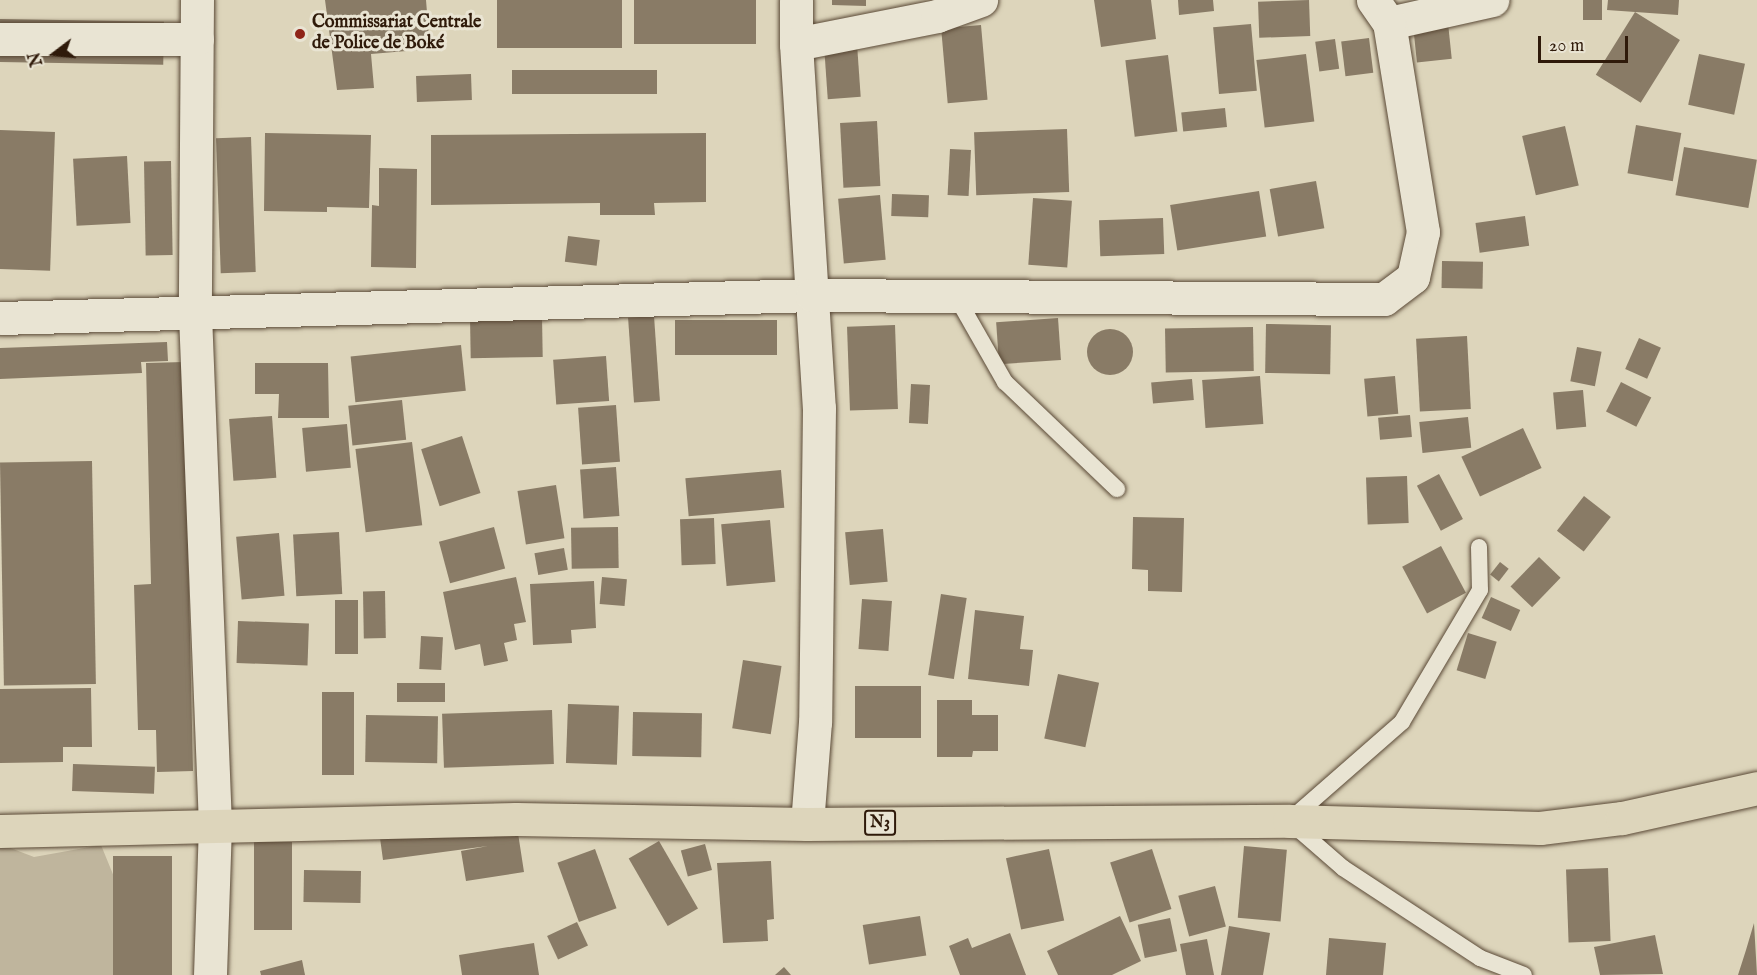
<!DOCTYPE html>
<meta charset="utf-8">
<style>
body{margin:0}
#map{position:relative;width:1757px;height:975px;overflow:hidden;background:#ddd5bb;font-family:"IM FELL English",serif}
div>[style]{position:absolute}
.green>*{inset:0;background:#bfb59d}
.building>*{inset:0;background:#897b66;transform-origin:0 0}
.round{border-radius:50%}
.roads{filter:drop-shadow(0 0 2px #5a4936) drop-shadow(0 0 2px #5a4936)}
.service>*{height:16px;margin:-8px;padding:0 8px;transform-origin:8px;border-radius:8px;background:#e9e4d3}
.minor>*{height:33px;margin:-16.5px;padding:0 16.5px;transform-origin:16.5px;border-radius:16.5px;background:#e9e4d3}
.tertiary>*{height:33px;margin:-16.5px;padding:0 16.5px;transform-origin:16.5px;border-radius:16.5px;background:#e9e4d3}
.trunk>*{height:33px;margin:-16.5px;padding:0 16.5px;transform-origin:16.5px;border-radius:16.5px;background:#ddd5bb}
.dots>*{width:16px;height:16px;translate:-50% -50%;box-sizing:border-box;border:3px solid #e9e4d3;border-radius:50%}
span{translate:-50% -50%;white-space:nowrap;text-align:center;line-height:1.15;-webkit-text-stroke:6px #e9e4d3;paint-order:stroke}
.shield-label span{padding:2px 4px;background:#e9e4d3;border:2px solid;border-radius:4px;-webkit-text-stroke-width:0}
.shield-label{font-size:16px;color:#2f1a0a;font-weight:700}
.poi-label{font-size:18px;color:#2f1a0a;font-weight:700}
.left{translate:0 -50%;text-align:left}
.north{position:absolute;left:24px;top:24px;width:60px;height:60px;-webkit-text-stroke:4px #e9e4d3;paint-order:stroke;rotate:254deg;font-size:16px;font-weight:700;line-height:24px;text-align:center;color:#2f1a0a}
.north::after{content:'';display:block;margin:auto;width:21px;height:27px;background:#2f1a0a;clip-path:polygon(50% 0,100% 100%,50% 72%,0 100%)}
.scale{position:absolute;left:1538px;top:36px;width:90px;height:27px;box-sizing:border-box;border:3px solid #2f1a0a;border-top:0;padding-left:8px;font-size:18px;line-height:21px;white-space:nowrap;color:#2f1a0a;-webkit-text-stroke:4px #e9e4d3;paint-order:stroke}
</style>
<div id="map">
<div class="green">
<i style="clip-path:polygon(0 844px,34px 857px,101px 845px,137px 933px,142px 975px,0 975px)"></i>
</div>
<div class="building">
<i style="clip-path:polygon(325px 0,426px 0,430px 49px,371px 54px,374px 88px,337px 90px)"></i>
<i style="left:497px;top:0;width:125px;height:48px"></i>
<i style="left:634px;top:0;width:122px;height:44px"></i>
<i style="clip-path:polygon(832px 0,866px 0,866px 6px,832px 5px)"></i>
<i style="clip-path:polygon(1094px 0,1151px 0,1156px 39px,1101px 47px)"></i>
<i style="clip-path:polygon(1178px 0,1213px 0,1214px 11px,1179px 15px)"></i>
<i style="left:1309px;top:0;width:36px;height:51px;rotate:88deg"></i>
<i style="left:1583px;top:0;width:19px;height:20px"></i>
<i style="clip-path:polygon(1608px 0,1679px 0,1678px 15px,1607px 10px)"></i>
<i style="left:1635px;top:12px;width:53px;height:74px;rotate:32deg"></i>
<i style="left:0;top:19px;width:164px;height:43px;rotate:1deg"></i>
<i style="left:1448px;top:23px;width:36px;height:35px;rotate:84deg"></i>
<i style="left:1251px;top:24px;width:67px;height:38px;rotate:85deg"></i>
<i style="left:981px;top:25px;width:75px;height:40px;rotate:85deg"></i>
<i style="left:1369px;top:38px;width:35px;height:28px;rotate:83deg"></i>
<i style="left:1335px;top:39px;width:30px;height:20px;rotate:82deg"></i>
<i style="left:857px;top:44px;width:53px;height:33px;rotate:86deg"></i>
<i style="left:1306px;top:54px;width:68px;height:50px;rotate:83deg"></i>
<i style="left:1699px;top:54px;width:47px;height:52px;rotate:12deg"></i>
<i style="left:1168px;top:55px;width:77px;height:43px;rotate:83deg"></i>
<i style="left:657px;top:70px;width:24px;height:145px;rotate:90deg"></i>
<i style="left:471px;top:74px;width:26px;height:55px;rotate:88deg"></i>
<i style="left:1225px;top:108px;width:19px;height:44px;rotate:84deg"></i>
<i style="left:877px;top:121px;width:65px;height:37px;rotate:87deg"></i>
<i style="left:1636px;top:125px;width:46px;height:49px;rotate:10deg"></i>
<i style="left:1565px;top:126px;width:61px;height:44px;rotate:77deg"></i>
<i style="left:1067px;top:129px;width:63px;height:93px;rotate:88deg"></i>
<i style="left:0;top:130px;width:55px;height:139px;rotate:2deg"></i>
<i style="clip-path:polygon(265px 133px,371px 135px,369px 208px,327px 207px,327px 212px,264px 211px)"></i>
<i style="clip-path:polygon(706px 133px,706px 202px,654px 203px,655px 215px,600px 215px,600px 203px,431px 205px,431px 135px)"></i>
<i style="left:251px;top:137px;width:135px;height:35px;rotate:88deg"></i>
<i style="left:1684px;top:147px;width:74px;height:49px;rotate:10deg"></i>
<i style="left:950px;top:149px;width:21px;height:46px;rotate:3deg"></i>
<i style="left:127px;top:156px;width:67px;height:54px;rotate:87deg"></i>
<i style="left:171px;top:161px;width:94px;height:27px;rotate:89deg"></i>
<i style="clip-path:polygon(379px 168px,417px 169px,416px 268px,371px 267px,372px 205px,379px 206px)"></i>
<i style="left:1316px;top:181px;width:48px;height:47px;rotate:80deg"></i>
<i style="left:1259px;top:191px;width:46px;height:90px;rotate:81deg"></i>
<i style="left:892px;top:194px;width:37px;height:22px;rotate:2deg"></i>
<i style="left:880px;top:195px;width:65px;height:42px;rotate:85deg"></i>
<i style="left:1033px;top:198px;width:39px;height:67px;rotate:4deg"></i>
<i style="left:1525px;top:216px;width:30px;height:50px;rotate:82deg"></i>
<i style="left:1163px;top:218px;width:36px;height:64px;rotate:88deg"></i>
<i style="left:568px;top:236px;width:32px;height:26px;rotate:7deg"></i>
<i style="left:1442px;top:261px;width:41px;height:27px;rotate:1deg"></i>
<i style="left:542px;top:316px;width:41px;height:72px;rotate:89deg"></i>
<i style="left:654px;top:316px;width:85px;height:26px;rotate:86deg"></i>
<i style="left:1058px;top:318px;width:42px;height:62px;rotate:86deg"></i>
<i style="left:675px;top:320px;width:102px;height:35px"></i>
<i style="left:1266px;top:324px;width:65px;height:49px;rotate:1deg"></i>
<i style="left:895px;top:325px;width:84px;height:48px;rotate:88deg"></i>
<i style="left:1253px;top:327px;width:44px;height:88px;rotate:89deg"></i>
<i class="round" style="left:1087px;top:329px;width:46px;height:46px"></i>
<i style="left:1467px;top:336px;width:73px;height:51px;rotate:87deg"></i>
<i style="left:1639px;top:338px;width:24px;height:34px;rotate:24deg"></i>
<i style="clip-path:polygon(167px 342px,168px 361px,141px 362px,142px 373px,0 379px,0 348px)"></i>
<i style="left:461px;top:345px;width:46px;height:111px;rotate:84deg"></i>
<i style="left:1577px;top:347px;width:25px;height:35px;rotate:11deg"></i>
<i style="left:606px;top:356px;width:45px;height:53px;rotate:86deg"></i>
<i style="clip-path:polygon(184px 362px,193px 771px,157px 772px,156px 730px,138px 730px,134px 585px,151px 584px,146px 363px)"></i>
<i style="clip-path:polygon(255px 363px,328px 363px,329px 418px,278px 418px,279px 394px,255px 394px)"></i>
<i style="left:1260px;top:376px;width:48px;height:58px;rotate:86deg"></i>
<i style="left:1395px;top:376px;width:38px;height:31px;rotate:85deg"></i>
<i style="left:1192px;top:379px;width:21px;height:41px;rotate:85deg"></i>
<i style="left:1621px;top:382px;width:34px;height:33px;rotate:27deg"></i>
<i style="left:911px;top:384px;width:19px;height:39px;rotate:3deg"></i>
<i style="left:1583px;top:390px;width:37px;height:30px;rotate:85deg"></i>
<i style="left:402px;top:400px;width:40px;height:54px;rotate:84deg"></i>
<i style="left:616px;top:405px;width:57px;height:38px;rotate:86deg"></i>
<i style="left:1410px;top:415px;width:22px;height:32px;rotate:85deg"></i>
<i style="left:272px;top:416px;width:62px;height:43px;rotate:86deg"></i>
<i style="left:1468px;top:417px;width:31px;height:49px;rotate:84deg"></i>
<i style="left:347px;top:424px;width:44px;height:45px;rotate:85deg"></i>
<i style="left:1523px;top:428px;width:44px;height:68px;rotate:65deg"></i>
<i style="left:462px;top:436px;width:60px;height:43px;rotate:72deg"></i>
<i style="left:412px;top:442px;width:84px;height:57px;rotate:83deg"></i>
<i style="left:92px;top:461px;width:223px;height:92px;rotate:89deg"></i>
<i style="left:616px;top:467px;width:49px;height:36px;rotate:86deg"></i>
<i style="left:781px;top:470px;width:38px;height:96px;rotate:85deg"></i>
<i style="left:1439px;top:474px;width:51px;height:25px;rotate:62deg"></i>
<i style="left:1407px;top:476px;width:47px;height:41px;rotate:88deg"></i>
<i style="left:556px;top:485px;width:54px;height:39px;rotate:81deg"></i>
<i style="left:1584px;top:496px;width:34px;height:44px;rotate:38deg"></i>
<i style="clip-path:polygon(1133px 517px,1184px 518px,1182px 592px,1148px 591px,1148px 570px,1132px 569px)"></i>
<i style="left:714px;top:518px;width:46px;height:34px;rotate:88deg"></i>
<i style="left:770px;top:520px;width:62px;height:49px;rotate:85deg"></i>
<i style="left:494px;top:527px;width:43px;height:57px;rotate:75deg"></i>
<i style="left:618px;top:527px;width:41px;height:47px;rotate:89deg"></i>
<i style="left:883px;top:529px;width:53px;height:38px;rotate:85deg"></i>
<i style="left:339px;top:532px;width:62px;height:46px;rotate:87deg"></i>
<i style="left:279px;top:533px;width:63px;height:43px;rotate:85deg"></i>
<i style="left:1441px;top:546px;width:53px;height:44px;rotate:62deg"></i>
<i style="left:564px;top:548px;width:22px;height:30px;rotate:80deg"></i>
<i style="left:1539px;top:557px;width:30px;height:41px;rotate:44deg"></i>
<i style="left:1500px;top:562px;width:11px;height:16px;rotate:38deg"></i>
<i style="clip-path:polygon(516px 577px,526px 622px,514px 624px,517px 640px,504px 643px,508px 661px,484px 666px,480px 644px,455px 650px,443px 592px)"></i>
<i style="left:602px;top:577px;width:25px;height:27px;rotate:5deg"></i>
<i style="clip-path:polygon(594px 581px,596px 628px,571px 630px,572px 643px,533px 645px,530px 584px)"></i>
<i style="left:385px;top:591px;width:47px;height:22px;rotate:89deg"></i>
<i style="left:941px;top:594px;width:26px;height:82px;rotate:9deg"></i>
<i style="left:1491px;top:597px;width:32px;height:23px;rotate:24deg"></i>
<i style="left:862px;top:599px;width:30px;height:50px;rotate:4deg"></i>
<i style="left:335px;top:600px;width:23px;height:54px"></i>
<i style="clip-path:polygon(975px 610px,1024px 616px,1020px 649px,1033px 650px,1029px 686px,968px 679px)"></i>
<i style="left:238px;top:621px;width:71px;height:42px;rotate:2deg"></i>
<i style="left:1468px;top:633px;width:30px;height:39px;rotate:17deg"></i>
<i style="left:421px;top:636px;width:22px;height:33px;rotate:3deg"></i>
<i style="left:743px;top:660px;width:39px;height:69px;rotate:9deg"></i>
<i style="left:1058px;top:674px;width:42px;height:66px;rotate:12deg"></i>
<i style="left:397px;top:683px;width:48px;height:19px"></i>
<i style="left:855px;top:686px;width:66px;height:52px"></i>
<i style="clip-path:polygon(91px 688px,92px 747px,63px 747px,63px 762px,0 763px,0 689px)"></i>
<i style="left:322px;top:692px;width:32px;height:83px"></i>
<i style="clip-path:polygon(937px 700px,972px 700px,972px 715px,998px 715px,998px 751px,973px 751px,972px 757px,937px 757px)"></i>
<i style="left:568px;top:704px;width:51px;height:59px;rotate:2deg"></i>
<i style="left:552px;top:710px;width:54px;height:110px;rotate:88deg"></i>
<i style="left:633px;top:712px;width:69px;height:44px;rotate:1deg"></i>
<i style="left:366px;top:715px;width:72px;height:47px;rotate:1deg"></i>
<i style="left:73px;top:764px;width:82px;height:27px;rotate:2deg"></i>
<i style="clip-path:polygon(516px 820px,524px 872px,466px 881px,461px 851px,488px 846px,383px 860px,380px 838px)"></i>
<i style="left:659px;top:841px;width:78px;height:35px;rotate:60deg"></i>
<i style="left:254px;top:842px;width:38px;height:88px"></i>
<i style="left:705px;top:844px;width:27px;height:25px;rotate:75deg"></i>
<i style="left:1244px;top:846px;width:43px;height:72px;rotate:5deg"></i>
<i style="left:595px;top:849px;width:63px;height:40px;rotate:70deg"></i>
<i style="left:1049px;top:849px;width:73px;height:44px;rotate:78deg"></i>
<i style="left:1152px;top:849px;width:63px;height:44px;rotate:72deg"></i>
<i style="left:113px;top:856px;width:59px;height:119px"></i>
<i style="clip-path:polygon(771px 861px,774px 919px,767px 920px,768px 941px,723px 943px,717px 863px)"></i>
<i style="left:1608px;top:868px;width:73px;height:42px;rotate:88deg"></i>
<i style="left:304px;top:870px;width:57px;height:32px;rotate:1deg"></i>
<i style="left:1215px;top:886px;width:42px;height:38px;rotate:75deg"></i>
<i style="left:920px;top:916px;width:40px;height:58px;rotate:81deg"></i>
<i style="clip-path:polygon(1120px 916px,1141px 961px,1112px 975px,1058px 975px,1047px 951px)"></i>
<i style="left:1170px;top:918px;width:34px;height:33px;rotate:78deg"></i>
<i style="left:577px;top:922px;width:26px;height:33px;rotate:65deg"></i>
<i style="clip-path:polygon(1754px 923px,1757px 975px,1738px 975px,1746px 950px)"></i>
<i style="clip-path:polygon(1229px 926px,1270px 933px,1263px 975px,1221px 975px)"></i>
<i style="clip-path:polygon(1010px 933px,1026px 975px,960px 975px,949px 946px,968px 938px,972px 948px)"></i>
<i style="clip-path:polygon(1655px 935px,1663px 974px,1600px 975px,1594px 947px)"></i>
<i style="clip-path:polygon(1329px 938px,1386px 943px,1383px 975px,1326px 975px)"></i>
<i style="clip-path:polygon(1207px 939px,1214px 975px,1186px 975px,1180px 944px)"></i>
<i style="clip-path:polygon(534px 943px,539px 975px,462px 975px,459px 955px)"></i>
<i style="clip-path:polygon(302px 960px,305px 975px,261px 975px,260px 971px)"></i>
<i style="clip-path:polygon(784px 967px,791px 975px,775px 975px)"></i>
</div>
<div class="roads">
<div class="service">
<i style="left:957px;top:298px;width:97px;rotate:60.3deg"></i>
<i style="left:1005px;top:382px;width:155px;rotate:43.7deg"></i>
<i style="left:1479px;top:547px;width:43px;rotate:88.7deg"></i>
<i style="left:1480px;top:590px;width:153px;rotate:120.6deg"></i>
<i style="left:1402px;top:722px;width:150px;rotate:138.8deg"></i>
<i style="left:1289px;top:821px;width:72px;rotate:41deg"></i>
<i style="left:1343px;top:868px;width:164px;rotate:33.3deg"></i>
<i style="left:1480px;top:958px;width:47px;rotate:21.1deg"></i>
</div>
<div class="minor">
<i style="left:197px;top:0;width:314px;rotate:90.4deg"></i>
<i style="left:195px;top:314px;width:512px;rotate:87.76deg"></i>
<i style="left:796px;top:0;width:44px;rotate:90deg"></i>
<i style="left:796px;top:44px;width:365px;rotate:86.4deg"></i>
<i style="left:819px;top:408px;width:314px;rotate:90.7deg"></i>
<i style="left:815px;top:722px;width:102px;rotate:94.5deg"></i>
<i style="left:1389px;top:23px;width:106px;rotate:-12.6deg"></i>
<i style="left:0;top:39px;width:197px"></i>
<i style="left:796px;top:44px;width:144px;rotate:-11.2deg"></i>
<i style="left:937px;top:16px;width:47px;rotate:-20deg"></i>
<i style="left:0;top:318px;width:812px;rotate:-1.62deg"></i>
<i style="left:812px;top:295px;width:572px;rotate:0.4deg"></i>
<i style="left:1384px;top:299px;width:36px;rotate:-37deg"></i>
<i style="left:1413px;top:277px;width:46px;rotate:-77.5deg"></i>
<i style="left:1423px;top:232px;width:212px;rotate:-99.2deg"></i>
<i style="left:1389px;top:23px;width:28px;rotate:-125deg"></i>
</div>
<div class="tertiary">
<i style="left:210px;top:975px;width:149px;rotate:-88.1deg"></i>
</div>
<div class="trunk">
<i style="left:0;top:831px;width:516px;rotate:-1.33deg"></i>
<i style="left:516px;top:819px;width:291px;rotate:1deg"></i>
<i style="left:807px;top:824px;width:482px;rotate:-0.4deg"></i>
<i style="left:1289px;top:821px;width:251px;rotate:1.6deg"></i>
<i style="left:1540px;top:828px;width:83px;rotate:-7deg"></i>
<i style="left:1622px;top:818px;width:138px;rotate:-12.5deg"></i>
</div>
</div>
<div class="dots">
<i style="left:300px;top:34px;background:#8f2418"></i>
</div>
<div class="shield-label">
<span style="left:880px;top:823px">N3</span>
</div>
<div class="poi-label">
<span class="left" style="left:312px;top:34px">Commissariat Centrale<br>de Police de Boké</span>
</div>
<div class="north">N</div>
<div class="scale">20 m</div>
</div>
